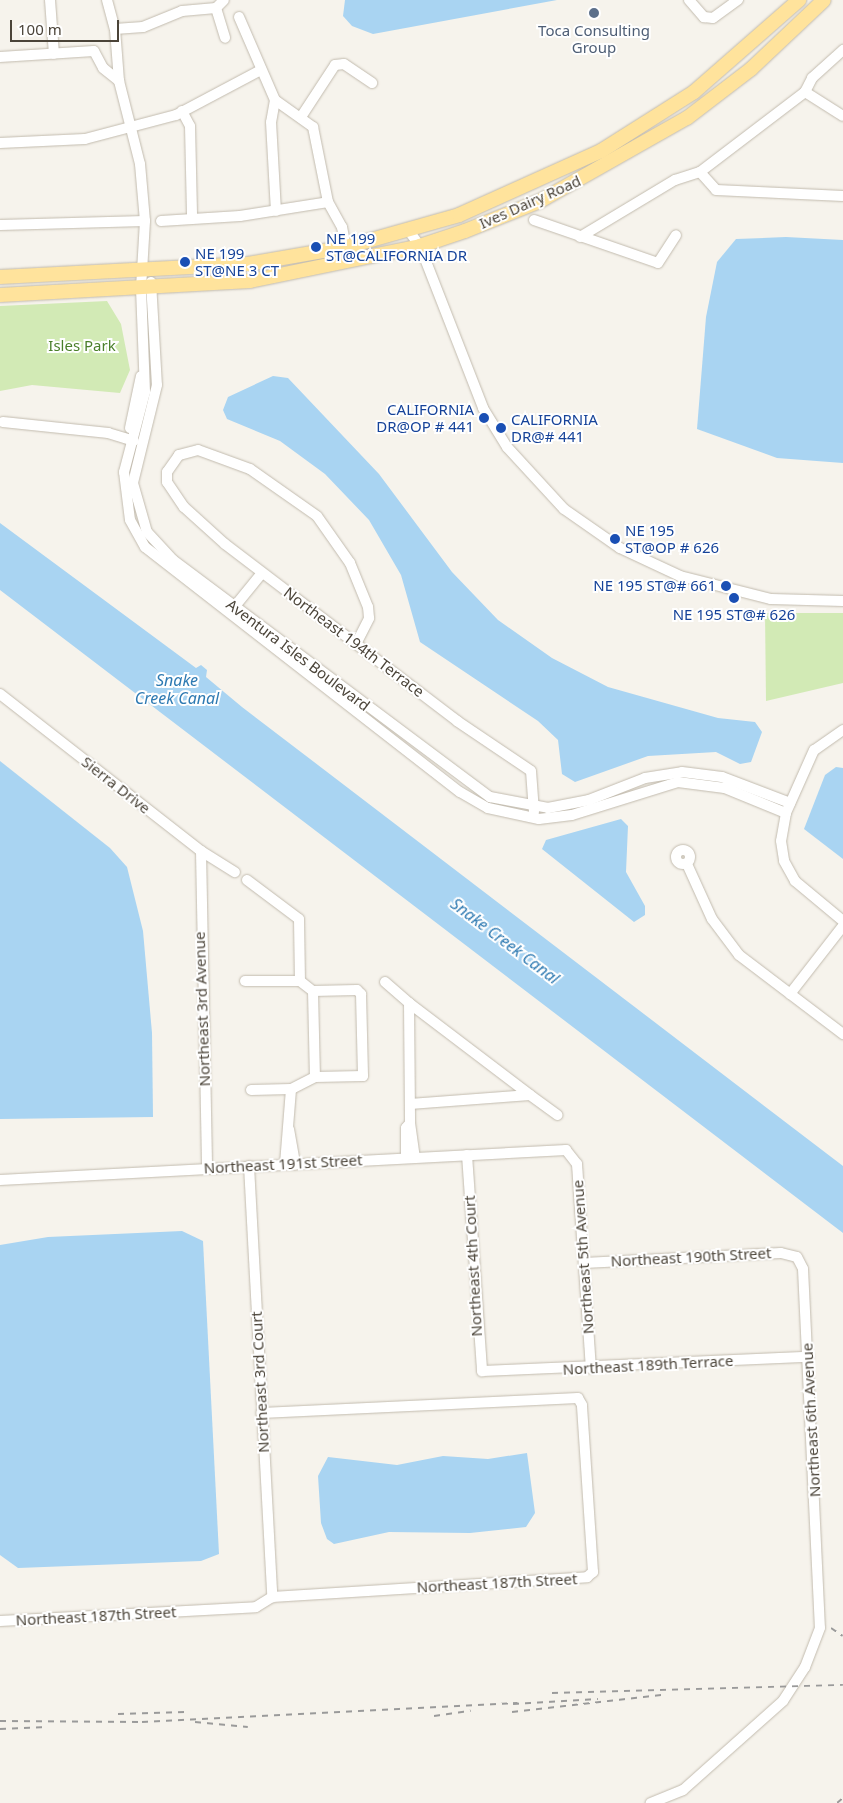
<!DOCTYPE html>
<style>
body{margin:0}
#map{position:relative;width:843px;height:1803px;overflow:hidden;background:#f6f3ec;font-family:"Noto Sans",sans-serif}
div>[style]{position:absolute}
.green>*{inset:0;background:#d2eab5}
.water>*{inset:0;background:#a9d4f2}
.roads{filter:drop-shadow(0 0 1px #c2bbae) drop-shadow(0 0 1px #c2bbae)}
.minor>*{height:10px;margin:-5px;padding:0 5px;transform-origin:5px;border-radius:5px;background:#fff}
.minor>.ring{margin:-5px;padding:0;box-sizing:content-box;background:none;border:10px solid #fff;border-radius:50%}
.major>*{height:14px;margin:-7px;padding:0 7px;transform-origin:7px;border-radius:7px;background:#ffe39c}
.rail>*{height:2px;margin-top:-1px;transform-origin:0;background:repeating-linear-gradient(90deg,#9a9a9a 0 6px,transparent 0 12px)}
.dots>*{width:14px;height:14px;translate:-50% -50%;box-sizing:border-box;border:2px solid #fff;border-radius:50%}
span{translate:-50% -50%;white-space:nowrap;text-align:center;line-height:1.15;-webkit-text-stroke:4px #fff;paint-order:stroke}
.service-label{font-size:15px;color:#4e5e75}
.street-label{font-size:15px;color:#4b4439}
.transit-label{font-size:15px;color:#164399}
.left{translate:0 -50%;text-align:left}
.right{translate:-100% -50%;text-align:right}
.park-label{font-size:15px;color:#4a7f2a}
.water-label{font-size:16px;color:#2e7ab2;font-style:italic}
.scale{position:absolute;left:10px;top:20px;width:109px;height:22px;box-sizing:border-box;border:2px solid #4b4439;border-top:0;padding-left:6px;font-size:15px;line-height:18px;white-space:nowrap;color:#4b4439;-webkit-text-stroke:4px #fff;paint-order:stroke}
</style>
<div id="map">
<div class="green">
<i style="clip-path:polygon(107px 301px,121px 324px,130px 370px,120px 393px,32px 385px,0 391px,0 306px)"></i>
<i style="clip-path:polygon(765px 613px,843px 613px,843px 683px,766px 701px)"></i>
</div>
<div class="water">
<i style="clip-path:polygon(345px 0,557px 0,373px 34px,352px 26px,343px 16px)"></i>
<i style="clip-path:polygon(786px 237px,843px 240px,843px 463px,777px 458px,697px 429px,706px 317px,717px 262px,736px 239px)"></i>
<i style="clip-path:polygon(273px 376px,288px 378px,379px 474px,452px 572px,498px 620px,552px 658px,608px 687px,718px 718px,755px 722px,762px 732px,751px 762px,740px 764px,716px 752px,648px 756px,575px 782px,562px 774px,558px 740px,538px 721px,420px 642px,401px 575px,369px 520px,325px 474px,280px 441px,227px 419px,223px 410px,228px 397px)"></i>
<i style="clip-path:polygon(0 523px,196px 668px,201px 665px,207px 670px,206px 677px,242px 707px,843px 1166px,843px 1233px,0 590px)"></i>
<i style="clip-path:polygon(0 761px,110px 848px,127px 867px,143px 931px,152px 1033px,153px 1117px,0 1119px)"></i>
<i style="clip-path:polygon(836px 767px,843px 768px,843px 859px,804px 829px,825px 775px)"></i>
<i style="clip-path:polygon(621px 819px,628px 826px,626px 872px,645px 906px,645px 915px,634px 922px,542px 849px,546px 840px)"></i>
<i style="clip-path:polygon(182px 1231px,203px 1241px,219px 1554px,201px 1561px,18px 1568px,0 1555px,0 1245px,48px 1237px)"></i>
<i style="clip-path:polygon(527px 1453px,535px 1513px,526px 1527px,470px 1533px,389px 1532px,334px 1544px,327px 1539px,321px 1523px,318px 1476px,328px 1457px,397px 1465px,443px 1456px,488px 1459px)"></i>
</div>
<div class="roads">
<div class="minor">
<i style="left:50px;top:0;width:54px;rotate:85.8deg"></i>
<i style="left:107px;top:0;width:30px;rotate:75deg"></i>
<i style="left:115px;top:29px;width:52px;rotate:85.6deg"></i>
<i style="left:119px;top:81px;width:86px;rotate:75.8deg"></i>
<i style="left:140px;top:164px;width:57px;rotate:85deg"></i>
<i style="left:145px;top:221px;width:67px;rotate:93.4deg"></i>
<i style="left:141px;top:288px;width:104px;rotate:87.8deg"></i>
<i style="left:145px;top:392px;width:83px;rotate:104.7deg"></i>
<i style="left:124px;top:472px;width:48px;rotate:82.9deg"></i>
<i style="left:130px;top:520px;width:31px;rotate:61deg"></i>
<i style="left:145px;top:547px;width:399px;rotate:37.9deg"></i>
<i style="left:460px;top:792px;width:32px;rotate:30deg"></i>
<i style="left:488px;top:808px;width:52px;rotate:12.2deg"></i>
<i style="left:539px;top:819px;width:33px;rotate:-7deg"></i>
<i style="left:572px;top:815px;width:111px;rotate:-17.3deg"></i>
<i style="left:678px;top:782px;width:47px;rotate:7.3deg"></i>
<i style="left:725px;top:788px;width:66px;rotate:22.3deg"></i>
<i style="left:689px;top:0;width:23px;rotate:49deg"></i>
<i style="left:704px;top:17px;width:9px;rotate:6deg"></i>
<i style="left:713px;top:18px;width:31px;rotate:-36deg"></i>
<i style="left:216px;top:8px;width:31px;rotate:73deg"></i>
<i style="left:216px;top:8px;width:11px;rotate:-45deg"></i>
<i style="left:239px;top:17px;width:90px;rotate:66.6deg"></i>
<i style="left:275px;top:100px;width:22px;rotate:100deg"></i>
<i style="left:271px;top:122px;width:89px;rotate:86.8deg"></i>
<i style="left:115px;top:29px;width:28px;rotate:-4deg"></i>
<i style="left:143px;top:27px;width:42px;rotate:-22.3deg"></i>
<i style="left:182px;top:11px;width:34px;rotate:-5deg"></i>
<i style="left:0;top:57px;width:94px;rotate:-3.7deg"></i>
<i style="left:94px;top:51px;width:19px;rotate:62deg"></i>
<i style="left:103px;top:68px;width:21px;rotate:39deg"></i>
<i style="left:805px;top:92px;width:45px;rotate:32.3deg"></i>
<i style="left:275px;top:100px;width:47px;rotate:35.4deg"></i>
<i style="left:313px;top:127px;width:76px;rotate:78.7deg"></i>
<i style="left:328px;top:202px;width:29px;rotate:61deg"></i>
<i style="left:342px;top:227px;width:20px;rotate:79deg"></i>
<i style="left:182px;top:111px;width:17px;rotate:62deg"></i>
<i style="left:190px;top:126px;width:91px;rotate:88.7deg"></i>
<i style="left:301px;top:117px;width:62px;rotate:-56.8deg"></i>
<i style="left:335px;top:65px;width:9px;rotate:-6deg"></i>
<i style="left:344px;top:64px;width:34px;rotate:34deg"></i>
<i style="left:0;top:143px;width:85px;rotate:-2.7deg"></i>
<i style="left:85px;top:139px;width:94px;rotate:-14.8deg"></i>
<i style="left:176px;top:115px;width:94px;rotate:-27.9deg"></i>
<i style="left:700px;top:172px;width:24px;rotate:48deg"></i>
<i style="left:716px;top:190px;width:127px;rotate:2.7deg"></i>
<i style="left:534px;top:220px;width:131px;rotate:19.1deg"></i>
<i style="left:658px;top:263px;width:33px;rotate:-57deg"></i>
<i style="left:161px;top:221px;width:79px;rotate:-3.6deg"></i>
<i style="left:240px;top:216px;width:89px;rotate:-9deg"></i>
<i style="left:0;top:225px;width:145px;rotate:-1.6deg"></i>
<i style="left:409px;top:231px;width:19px;rotate:54deg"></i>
<i style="left:420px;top:246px;width:174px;rotate:68.7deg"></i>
<i style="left:483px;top:408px;width:46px;rotate:58.4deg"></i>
<i style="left:507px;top:447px;width:84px;rotate:47.4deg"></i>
<i style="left:564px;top:509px;width:68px;rotate:34.9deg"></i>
<i style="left:620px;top:548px;width:66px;rotate:25deg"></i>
<i style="left:680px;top:576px;width:94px;rotate:14.2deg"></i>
<i style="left:771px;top:599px;width:72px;rotate:1.6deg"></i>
<i style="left:580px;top:237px;width:111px;rotate:-31deg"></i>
<i style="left:675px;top:180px;width:26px;rotate:-18deg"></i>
<i style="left:700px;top:172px;width:132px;rotate:-37.3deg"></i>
<i style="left:805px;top:92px;width:16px;rotate:-63deg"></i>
<i style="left:812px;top:78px;width:42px;rotate:-42.1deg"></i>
<i style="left:151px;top:282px;width:103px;rotate:86.7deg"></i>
<i style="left:157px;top:385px;width:101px;rotate:103.8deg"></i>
<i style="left:133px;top:483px;width:51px;rotate:74.1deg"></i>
<i style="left:147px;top:532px;width:38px;rotate:47deg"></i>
<i style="left:173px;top:560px;width:396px;rotate:36.8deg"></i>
<i style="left:490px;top:797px;width:59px;rotate:10.7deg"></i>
<i style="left:548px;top:808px;width:42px;rotate:-11deg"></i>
<i style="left:589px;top:800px;width:60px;rotate:-21.4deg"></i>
<i style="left:645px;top:778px;width:37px;rotate:-9deg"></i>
<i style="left:682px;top:772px;width:40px;rotate:7.1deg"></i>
<i style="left:722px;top:777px;width:73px;rotate:20.9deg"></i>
<i style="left:3px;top:422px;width:106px;rotate:6deg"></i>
<i style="left:108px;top:433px;width:27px;rotate:17deg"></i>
<i style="left:130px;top:428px;width:53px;rotate:-78.1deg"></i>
<i style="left:231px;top:611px;width:49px;rotate:-50.8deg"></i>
<i style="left:356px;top:644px;width:29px;rotate:-63deg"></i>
<i style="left:369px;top:618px;width:11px;rotate:-95deg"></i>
<i style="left:368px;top:607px;width:48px;rotate:-112.2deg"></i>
<i style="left:350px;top:563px;width:57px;rotate:-125.1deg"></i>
<i style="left:317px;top:516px;width:82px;rotate:-145deg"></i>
<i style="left:250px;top:469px;width:55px;rotate:-159.9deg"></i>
<i style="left:198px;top:450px;width:20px;rotate:165deg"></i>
<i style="left:179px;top:455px;width:21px;rotate:125deg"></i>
<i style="left:167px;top:472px;width:10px;rotate:90deg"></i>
<i style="left:167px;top:482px;width:30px;rotate:56deg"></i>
<i style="left:184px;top:507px;width:55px;rotate:42.1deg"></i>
<i style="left:225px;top:544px;width:292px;rotate:37.3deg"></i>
<i style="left:457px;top:721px;width:89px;rotate:34deg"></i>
<i style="left:531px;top:771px;width:41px;rotate:85.8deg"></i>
<i style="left:0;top:694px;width:255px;rotate:38deg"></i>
<i style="left:201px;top:851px;width:40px;rotate:32deg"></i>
<i style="left:843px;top:730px;width:35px;rotate:145deg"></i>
<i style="left:814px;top:750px;width:69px;rotate:114deg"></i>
<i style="left:786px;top:813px;width:28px;rotate:100deg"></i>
<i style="left:781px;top:841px;width:20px;rotate:81deg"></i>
<i style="left:784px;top:861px;width:23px;rotate:61deg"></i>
<i style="left:795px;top:881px;width:62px;rotate:39.8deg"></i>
<i class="ring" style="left:676px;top:850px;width:4px;height:4px"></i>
<i style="left:201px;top:851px;width:317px;rotate:88.9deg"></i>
<i style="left:687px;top:864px;width:60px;rotate:65.6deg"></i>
<i style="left:712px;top:919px;width:45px;rotate:53.1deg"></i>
<i style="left:739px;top:955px;width:131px;rotate:37.2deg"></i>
<i style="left:247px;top:880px;width:65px;rotate:36.9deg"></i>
<i style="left:299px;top:919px;width:62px;rotate:89.1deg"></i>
<i style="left:245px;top:981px;width:55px"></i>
<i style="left:300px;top:981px;width:16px;rotate:38deg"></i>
<i style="left:313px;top:991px;width:86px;rotate:88.7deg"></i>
<i style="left:315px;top:1077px;width:27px;rotate:153deg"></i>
<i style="left:291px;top:1089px;width:40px;rotate:178.6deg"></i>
<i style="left:385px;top:982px;width:32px;rotate:41deg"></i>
<i style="left:409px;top:1003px;width:120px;rotate:89.5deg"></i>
<i style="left:410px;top:1123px;width:35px;rotate:82deg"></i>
<i style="left:313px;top:991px;width:44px;rotate:-1.3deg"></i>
<i style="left:357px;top:990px;width:6px;rotate:45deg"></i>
<i style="left:361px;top:994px;width:82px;rotate:88.6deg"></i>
<i style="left:363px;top:1076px;width:48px;rotate:178.8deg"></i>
<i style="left:790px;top:994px;width:86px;rotate:-52.1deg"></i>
<i style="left:409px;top:1003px;width:152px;rotate:37.2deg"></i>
<i style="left:410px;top:1104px;width:120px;rotate:-4.3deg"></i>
<i style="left:530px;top:1095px;width:34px;rotate:36deg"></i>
<i style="left:289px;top:1129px;width:36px;rotate:80deg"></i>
<i style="left:467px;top:1155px;width:217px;rotate:86deg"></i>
<i style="left:482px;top:1371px;width:327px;rotate:-2.5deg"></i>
<i style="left:406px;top:1158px;width:30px;rotate:-90deg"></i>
<i style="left:406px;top:1128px;width:6px;rotate:-51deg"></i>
<i style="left:285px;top:1164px;width:75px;rotate:-85.4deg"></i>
<i style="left:249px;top:1166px;width:432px;rotate:86.9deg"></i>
<i style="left:0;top:1180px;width:567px;rotate:-3.03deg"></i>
<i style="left:566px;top:1150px;width:18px;rotate:52deg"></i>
<i style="left:577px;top:1164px;width:205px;rotate:86.1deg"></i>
<i style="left:584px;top:1263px;width:197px;rotate:-2.9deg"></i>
<i style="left:781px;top:1253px;width:16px;rotate:14deg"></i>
<i style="left:797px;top:1257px;width:13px;rotate:63deg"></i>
<i style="left:803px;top:1269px;width:359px;rotate:87.3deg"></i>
<i style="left:820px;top:1628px;width:42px;rotate:111deg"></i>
<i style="left:805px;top:1667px;width:40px;rotate:122.9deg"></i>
<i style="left:783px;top:1701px;width:134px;rotate:138.3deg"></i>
<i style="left:683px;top:1790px;width:35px;rotate:158deg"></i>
<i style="left:0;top:1621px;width:256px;rotate:-3.1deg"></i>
<i style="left:256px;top:1607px;width:19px;rotate:-32deg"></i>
<i style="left:272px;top:1597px;width:316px;rotate:-3.6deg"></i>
<i style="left:587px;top:1577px;width:8px;rotate:-40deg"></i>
<i style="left:593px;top:1572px;width:167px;rotate:-93.8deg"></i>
<i style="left:582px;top:1405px;width:8px;rotate:-120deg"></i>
<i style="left:578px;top:1398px;width:317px;rotate:177.3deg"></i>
</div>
<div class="major">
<i style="left:0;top:277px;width:248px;rotate:-3deg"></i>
<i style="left:248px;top:264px;width:99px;rotate:-9.8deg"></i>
<i style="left:346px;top:247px;width:117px;rotate:-15.8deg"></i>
<i style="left:459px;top:215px;width:156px;rotate:-24.3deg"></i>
<i style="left:601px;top:151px;width:110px;rotate:-32.4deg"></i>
<i style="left:694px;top:92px;width:140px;rotate:-41.2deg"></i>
<i style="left:0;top:295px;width:250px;rotate:-3.2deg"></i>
<i style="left:250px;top:281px;width:174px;rotate:-11.6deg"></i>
<i style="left:420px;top:246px;width:47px;rotate:-18.4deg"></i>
<i style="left:465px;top:231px;width:81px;rotate:-21.8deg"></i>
<i style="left:540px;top:201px;width:169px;rotate:-29.5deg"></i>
<i style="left:687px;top:118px;width:81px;rotate:-37.4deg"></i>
<i style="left:751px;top:69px;width:100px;rotate:-43.4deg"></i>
</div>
</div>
<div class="rail">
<i style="left:831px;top:1628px;width:14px;rotate:34deg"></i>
<i style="left:552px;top:1693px;width:291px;rotate:-1.6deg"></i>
<i style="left:513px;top:1704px;width:85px;rotate:-3.4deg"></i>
<i style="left:512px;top:1712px;width:150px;rotate:-6.5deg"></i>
<i style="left:118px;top:1714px;width:67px;rotate:-1.7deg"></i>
<i style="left:434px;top:1716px;width:37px;rotate:-8deg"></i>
<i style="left:0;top:1721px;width:142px;rotate:0.4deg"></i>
<i style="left:142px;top:1722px;width:376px;rotate:-2.9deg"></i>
<i style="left:195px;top:1722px;width:53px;rotate:5.4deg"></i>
<i style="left:0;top:1729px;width:47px;rotate:-2.4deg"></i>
<i style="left:837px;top:1803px;width:8px;rotate:-40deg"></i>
</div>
<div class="dots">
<i style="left:594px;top:13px;background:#5c6f8a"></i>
<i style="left:316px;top:247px;background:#1a4fb4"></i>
<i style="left:185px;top:262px;background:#1a4fb4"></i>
<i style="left:484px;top:418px;background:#1a4fb4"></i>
<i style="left:501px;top:428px;background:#1a4fb4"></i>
<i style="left:615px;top:539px;background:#1a4fb4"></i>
<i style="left:726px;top:586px;background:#1a4fb4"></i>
<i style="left:734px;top:598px;background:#1a4fb4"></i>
</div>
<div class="service-label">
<span style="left:594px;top:39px">Toca Consulting<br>Group</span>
</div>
<div class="street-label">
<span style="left:530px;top:202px;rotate:-24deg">Ives Dairy Road</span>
<span style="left:354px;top:642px;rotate:37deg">Northeast 194th Terrace</span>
<span style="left:298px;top:655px;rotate:37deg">Aventura Isles Boulevard</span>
<span style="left:116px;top:785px;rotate:38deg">Sierra Drive</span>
<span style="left:202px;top:1009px;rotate:-92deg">Northeast 3rd Avenue</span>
<span style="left:283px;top:1164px;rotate:-3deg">Northeast 191st Street</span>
<span style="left:583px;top:1257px;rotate:-94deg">Northeast 5th Avenue</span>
<span style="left:691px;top:1257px;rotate:-3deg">Northeast 190th Street</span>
<span style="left:473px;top:1266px;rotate:-93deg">Northeast 4th Court</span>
<span style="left:648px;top:1365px;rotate:-3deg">Northeast 189th Terrace</span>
<span style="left:260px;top:1382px;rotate:-93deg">Northeast 3rd Court</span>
<span style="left:811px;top:1420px;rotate:-93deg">Northeast 6th Avenue</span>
<span style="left:497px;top:1583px;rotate:-3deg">Northeast 187th Street</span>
<span style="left:96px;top:1616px;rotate:-3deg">Northeast 187th Street</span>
</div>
<div class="transit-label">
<span class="left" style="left:326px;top:247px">NE 199<br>ST@CALIFORNIA DR</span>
<span class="left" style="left:195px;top:262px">NE 199<br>ST@NE 3 CT</span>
<span class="right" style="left:474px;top:418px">CALIFORNIA<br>DR@OP # 441</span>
<span class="left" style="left:511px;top:428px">CALIFORNIA<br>DR@# 441</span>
<span class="left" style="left:625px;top:539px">NE 195<br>ST@OP # 626</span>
<span class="right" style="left:716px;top:586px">NE 195 ST@# 661</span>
<span style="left:734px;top:615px">NE 195 ST@# 626</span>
</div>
<div class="park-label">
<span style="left:82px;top:346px">Isles Park</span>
</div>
<div class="water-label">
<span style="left:177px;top:689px">Snake<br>Creek Canal</span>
<span style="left:505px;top:941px;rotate:37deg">Snake Creek Canal</span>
</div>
<div class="scale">100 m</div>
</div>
